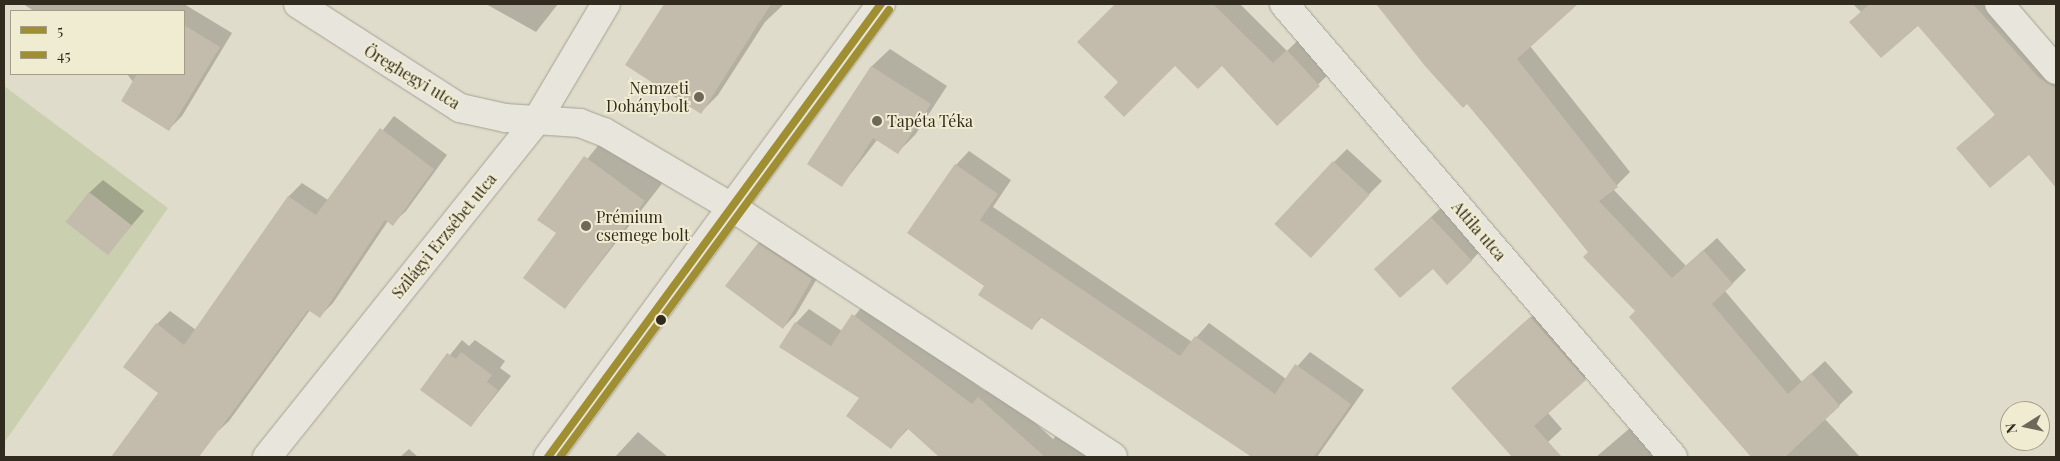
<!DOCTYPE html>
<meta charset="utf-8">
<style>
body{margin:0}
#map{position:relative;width:2060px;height:461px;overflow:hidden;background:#e0dccb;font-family:"Playfair Display",serif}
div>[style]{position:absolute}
.green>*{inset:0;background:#cacfaf}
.shadow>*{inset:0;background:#0003}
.building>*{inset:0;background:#c3bbac;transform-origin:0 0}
.roads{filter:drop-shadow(0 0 1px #a5a194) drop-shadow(0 0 1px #a5a194)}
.minor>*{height:28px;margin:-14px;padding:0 14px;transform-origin:14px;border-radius:14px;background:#e8e6dc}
.tertiary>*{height:28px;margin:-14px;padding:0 14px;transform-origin:14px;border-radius:14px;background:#e8e6dc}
.bus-1>*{height:8px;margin:-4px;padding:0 4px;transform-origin:4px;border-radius:4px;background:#a08f32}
.bus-2>*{height:8px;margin:-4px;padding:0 4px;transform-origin:4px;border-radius:4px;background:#a08f32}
.dots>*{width:14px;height:14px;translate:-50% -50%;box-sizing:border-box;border:2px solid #f0ecd1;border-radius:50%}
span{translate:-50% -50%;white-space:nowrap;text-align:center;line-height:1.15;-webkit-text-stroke:4px #f0ecd1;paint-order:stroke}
.street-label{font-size:16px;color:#312a1e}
.poi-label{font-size:16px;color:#312a1e}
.right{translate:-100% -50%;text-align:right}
.left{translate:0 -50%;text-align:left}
.frame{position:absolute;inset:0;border:5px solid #312a1e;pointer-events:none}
.legend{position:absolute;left:10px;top:10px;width:175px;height:65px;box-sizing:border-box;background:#f0ecd1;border:1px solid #a49e89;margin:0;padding:6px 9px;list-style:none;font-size:15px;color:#312a1e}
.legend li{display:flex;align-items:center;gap:10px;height:25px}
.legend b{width:25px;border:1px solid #a49e89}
.north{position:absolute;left:2000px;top:401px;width:50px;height:50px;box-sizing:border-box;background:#f0ecd1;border:1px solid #a49e89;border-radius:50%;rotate:260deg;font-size:14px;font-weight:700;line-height:20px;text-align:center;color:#312a1e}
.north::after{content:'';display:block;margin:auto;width:18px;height:22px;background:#6e685b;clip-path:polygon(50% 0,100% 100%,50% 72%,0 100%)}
</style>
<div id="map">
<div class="green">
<i style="clip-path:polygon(4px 86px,168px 208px,4px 443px)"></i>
</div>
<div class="shadow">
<i style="clip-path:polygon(23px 4px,184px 4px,232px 33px,182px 116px,169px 129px,127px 74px,184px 74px,184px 11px,34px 11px)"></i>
<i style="clip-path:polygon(486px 4px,558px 4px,536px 32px)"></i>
<i style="clip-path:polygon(670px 4px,784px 4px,765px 22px,718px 95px,701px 112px)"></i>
<i style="clip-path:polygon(1117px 4px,1240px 4px,1287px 51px,1301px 37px,1332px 71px,1277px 124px,1222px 64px,1175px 64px,1120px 82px,1079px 42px)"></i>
<i style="clip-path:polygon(1377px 4px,1575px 4px,1530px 46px,1630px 172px,1613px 189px,1686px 266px,1717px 238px,1746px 270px,1725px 291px,1802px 382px,1825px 361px,1853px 392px,1825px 419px,1860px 457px,1752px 457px,1630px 317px,1636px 311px,1467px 102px,1426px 65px)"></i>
<i style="clip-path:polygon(1853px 4px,2000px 4px,2056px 66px,2056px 186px,2029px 154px,1958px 148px,1996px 114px,1918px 25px,1861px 12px)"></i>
<i style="clip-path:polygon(890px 49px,947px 86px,915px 135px,897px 153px,877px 140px,842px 185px,809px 164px,872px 66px)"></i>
<i style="clip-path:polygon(394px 116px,447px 155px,406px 211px,392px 224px,388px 221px,333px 303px,320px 316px,310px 310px,229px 421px,215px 434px,210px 430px,190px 457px,113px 457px,160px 393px,157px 324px,170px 311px,196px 330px,289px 196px,302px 183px,328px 200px)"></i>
<i style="clip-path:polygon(605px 137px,664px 181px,565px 308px,557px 233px,539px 219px)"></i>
<i style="clip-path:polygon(1347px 149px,1382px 181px,1323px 242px,1334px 162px)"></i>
<i style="clip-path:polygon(969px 151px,1011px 180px,993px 207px,1192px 342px,1209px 323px,1286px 379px,1310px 352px,1364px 390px,1317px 457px,1252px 457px,1042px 317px,1032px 328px,986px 285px,956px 165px)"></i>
<i style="clip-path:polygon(103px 180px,144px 211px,108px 253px,89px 193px)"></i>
<i style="clip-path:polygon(1445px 204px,1484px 247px,1471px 261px,1433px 267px,1389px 256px)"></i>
<i style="clip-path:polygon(772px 230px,825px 265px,796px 314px,783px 328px,758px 244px)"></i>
<i style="clip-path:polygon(866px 302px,985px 391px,992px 384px,1053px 439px,1068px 424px,1116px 457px,944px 457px,909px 428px,890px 448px,861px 398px,796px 323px,809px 309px,842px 331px)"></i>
<i style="clip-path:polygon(1544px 305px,1599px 366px,1548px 413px,1562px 429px,1532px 457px,1514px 457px,1453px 389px)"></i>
<i style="clip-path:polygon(462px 340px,469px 346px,475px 340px,505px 361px,500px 368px,511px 376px,471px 426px,422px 390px)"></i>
<i style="clip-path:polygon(1643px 417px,1662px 457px,1596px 457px)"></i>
<i style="clip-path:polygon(638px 432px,668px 457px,615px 457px)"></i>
<i style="clip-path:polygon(409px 449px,418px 457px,400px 457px)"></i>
</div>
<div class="building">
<i style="clip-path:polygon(664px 4px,771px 4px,701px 114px,625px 65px)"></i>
<i style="clip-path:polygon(1115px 4px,1213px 4px,1273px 63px,1287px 50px,1320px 86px,1277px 126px,1222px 66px,1198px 89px,1175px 66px,1124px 117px,1104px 97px,1118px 82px,1077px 42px)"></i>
<i style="clip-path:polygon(1376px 4px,1578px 4px,1517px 59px,1618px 187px,1599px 201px,1672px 278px,1703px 250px,1733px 284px,1712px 304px,1788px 394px,1811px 373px,1840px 406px,1785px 457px,1751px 457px,1629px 317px,1635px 311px,1583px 257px,1588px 252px,1520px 167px,1467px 104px,1463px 108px,1425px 66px)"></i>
<i style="clip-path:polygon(1870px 4px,1973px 4px,2039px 78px,2056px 88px,2056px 188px,2029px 155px,1990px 188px,1956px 148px,1995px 115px,1918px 26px,1881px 58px,1849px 22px)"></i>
<i style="clip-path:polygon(184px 25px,220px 47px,169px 131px,121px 101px,137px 74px,184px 74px)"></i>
<i style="clip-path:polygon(871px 66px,931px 104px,898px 154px,873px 138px,842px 187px,807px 164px)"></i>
<i style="clip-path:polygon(380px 128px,434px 169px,393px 226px,385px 220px,320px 318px,308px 310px,199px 457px,111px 457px,158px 393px,123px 367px,156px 323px,184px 345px,288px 196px,316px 215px)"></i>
<i style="clip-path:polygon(584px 156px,645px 201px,565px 309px,523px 278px,556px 233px,537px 220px)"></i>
<i style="left:1333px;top:161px;width:50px;height:86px;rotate:43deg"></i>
<i style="clip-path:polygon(955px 164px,998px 194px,980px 220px,1180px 356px,1195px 336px,1275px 394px,1295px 364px,1351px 404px,1314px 457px,1252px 457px,1040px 317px,1032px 330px,978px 295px,984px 286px,907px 233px)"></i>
<i style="left:89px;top:192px;width:54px;height:38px;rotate:38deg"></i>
<i style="clip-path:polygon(1431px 217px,1472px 261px,1447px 285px,1433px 269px,1400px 298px,1374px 269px)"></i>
<i style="clip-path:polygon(758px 243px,812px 279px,783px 329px,725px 286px)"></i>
<i style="clip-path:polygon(852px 314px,972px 404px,978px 397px,1045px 457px,939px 457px,907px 428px,891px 449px,846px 416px,859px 398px,779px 347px,795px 322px,831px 346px)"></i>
<i style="clip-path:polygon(1530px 317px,1586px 380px,1534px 426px,1562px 457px,1512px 457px,1451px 388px)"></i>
<i style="clip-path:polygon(461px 352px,492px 375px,487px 382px,498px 390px,471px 427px,420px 390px,447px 353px,456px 359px)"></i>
</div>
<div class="roads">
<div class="minor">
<i style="left:298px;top:4px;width:193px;rotate:32.7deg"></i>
<i style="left:460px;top:108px;width:46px;rotate:12.5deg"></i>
<i style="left:505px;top:118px;width:75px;rotate:3.8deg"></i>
<i style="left:580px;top:123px;width:26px;rotate:21deg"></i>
<i style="left:604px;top:132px;width:150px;rotate:30.5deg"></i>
<i style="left:733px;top:208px;width:454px;rotate:33.2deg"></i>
<i style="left:1284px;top:4px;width:597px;rotate:49.35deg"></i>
<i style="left:1999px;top:4px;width:87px;rotate:49.2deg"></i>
<i style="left:267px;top:457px;width:432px;rotate:-51.3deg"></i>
<i style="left:537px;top:120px;width:135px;rotate:-59.3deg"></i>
</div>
<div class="tertiary">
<i style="left:548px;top:457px;width:562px;rotate:-53.68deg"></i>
</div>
</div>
<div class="bus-1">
<i style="left:548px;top:457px;width:562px;rotate:-53.68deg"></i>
</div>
<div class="bus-2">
<i style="left:560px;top:457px;width:555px;rotate:-53.65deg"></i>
</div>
<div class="dots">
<i style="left:699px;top:97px;background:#6e685b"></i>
<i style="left:877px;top:121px;background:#6e685b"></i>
<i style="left:586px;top:226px;background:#6e685b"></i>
<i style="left:661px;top:320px;background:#312a1e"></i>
</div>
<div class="street-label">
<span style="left:412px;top:77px;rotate:31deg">Öreghegyi utca</span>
<span style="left:1479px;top:231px;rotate:49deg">Attila utca</span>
<span style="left:444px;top:236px;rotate:-51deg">Szilágyi Erzsébet utca</span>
</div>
<div class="poi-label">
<span class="right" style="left:689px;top:97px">Nemzeti<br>Dohánybolt</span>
<span class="left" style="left:887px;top:121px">Tapéta Téka</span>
<span class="left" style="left:596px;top:226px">Prémium<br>csemege bolt</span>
</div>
<div class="frame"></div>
<ul class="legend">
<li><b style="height:6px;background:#a08f32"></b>5</li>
<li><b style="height:6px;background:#a08f32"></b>45</li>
</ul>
<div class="north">N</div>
</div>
